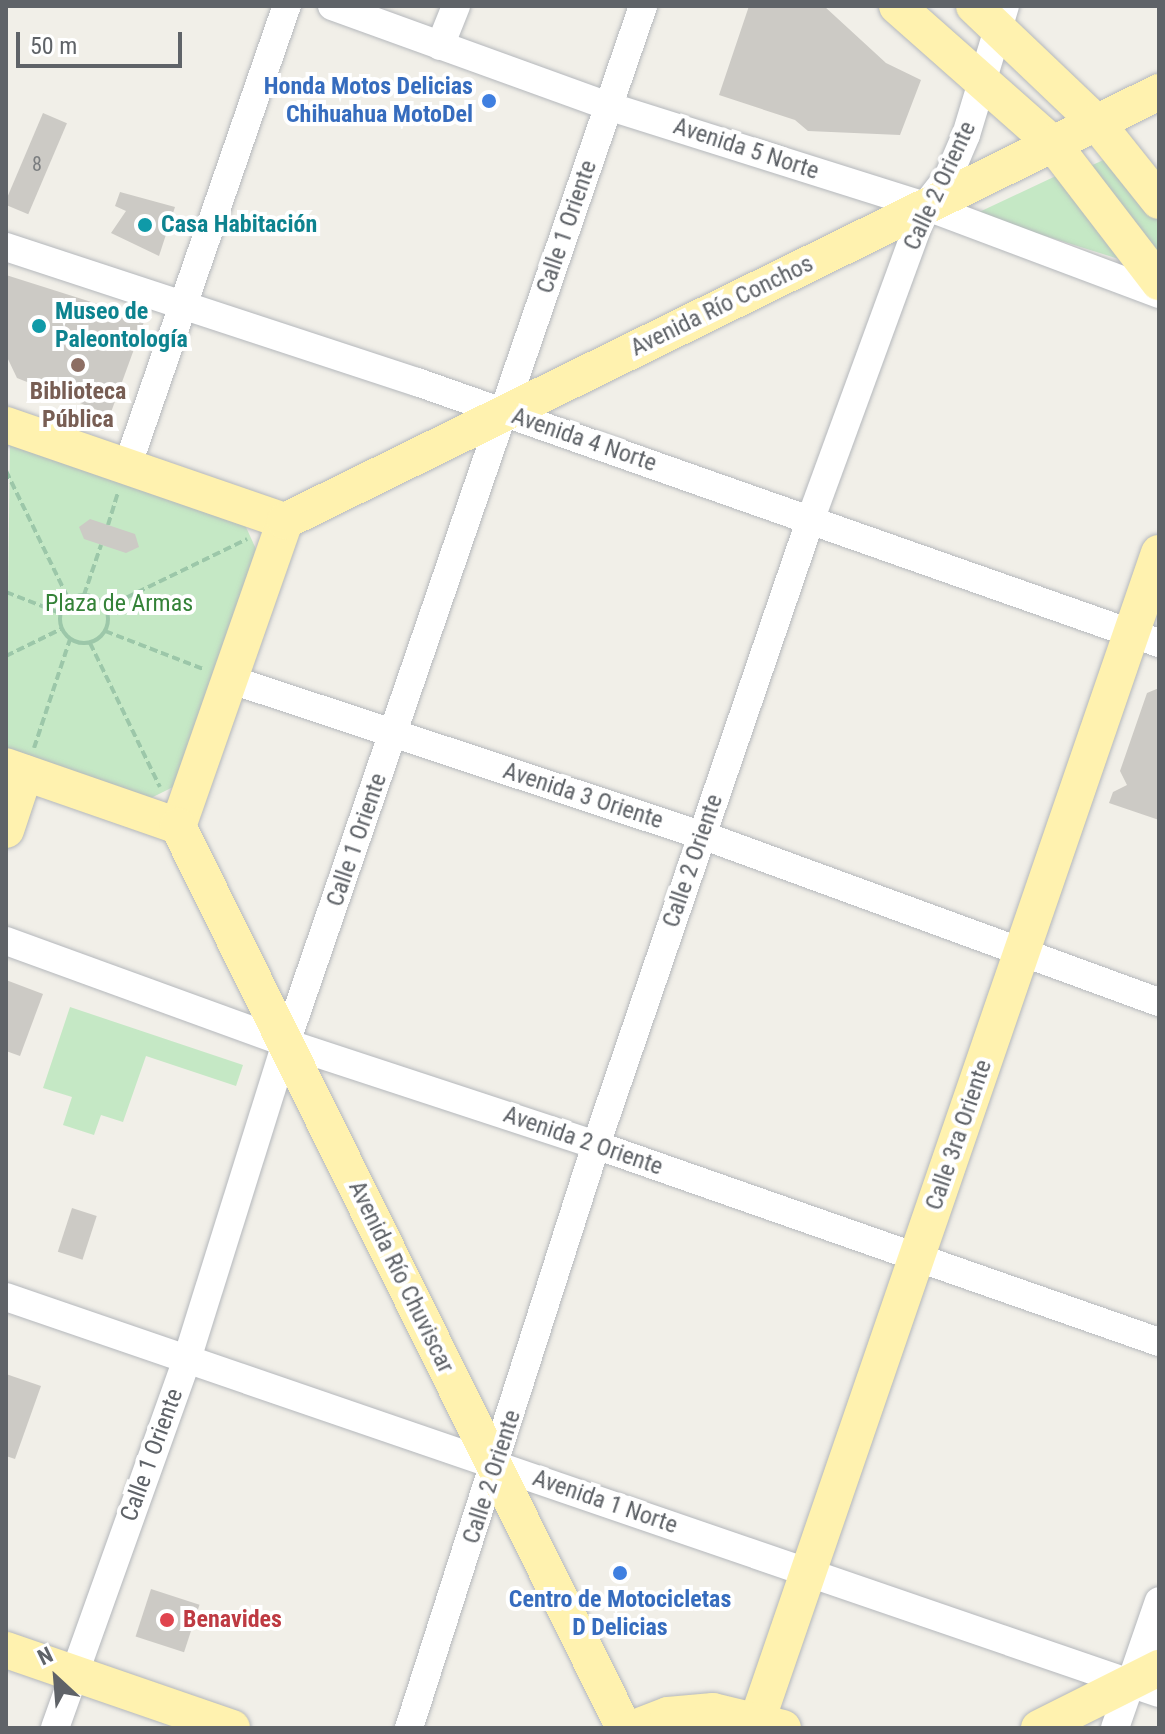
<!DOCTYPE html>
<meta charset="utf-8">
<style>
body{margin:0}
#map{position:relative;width:1165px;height:1734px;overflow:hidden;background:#f1efe8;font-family:"Roboto Condensed",sans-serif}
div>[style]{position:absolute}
.green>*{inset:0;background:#c5e8c5}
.building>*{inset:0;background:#cccac5;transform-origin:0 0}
.path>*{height:4px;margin-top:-2px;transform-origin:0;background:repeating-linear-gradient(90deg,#9cc7a9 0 8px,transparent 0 12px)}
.path>.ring{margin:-2px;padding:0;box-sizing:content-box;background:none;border:4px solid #9cc7a9;border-radius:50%}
.roads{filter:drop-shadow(0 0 2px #b5b8bc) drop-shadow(0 0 2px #b5b8bc)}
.minor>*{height:28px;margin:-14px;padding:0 14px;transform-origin:14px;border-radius:14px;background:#fff}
.major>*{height:36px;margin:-18px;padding:0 18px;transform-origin:18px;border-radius:18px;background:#fff2af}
.dots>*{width:22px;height:22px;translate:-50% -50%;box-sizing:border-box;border:4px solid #fff;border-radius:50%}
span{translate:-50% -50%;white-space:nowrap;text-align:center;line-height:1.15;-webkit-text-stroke:8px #fff;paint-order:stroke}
.number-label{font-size:20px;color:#7a7d7f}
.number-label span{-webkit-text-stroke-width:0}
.shop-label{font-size:24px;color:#366cbe;font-weight:700}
.right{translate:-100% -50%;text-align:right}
.street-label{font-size:24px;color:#5f6368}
.culture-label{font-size:24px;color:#0d838f;font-weight:700}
.left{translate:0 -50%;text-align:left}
.education-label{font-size:24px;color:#785e54;font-weight:700}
.park-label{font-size:24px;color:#348238}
.health-label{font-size:24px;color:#be3a42;font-weight:700}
.frame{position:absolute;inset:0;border:8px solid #5f6368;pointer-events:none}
.north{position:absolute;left:16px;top:1638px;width:80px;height:80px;-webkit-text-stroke:6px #fff;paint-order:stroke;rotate:334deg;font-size:22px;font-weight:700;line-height:32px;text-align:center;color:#5f6368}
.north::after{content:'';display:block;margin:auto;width:28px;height:36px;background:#5f6368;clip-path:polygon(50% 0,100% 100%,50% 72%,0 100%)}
.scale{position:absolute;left:16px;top:32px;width:166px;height:36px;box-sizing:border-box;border:4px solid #5f6368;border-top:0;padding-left:10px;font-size:24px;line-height:28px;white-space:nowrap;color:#5f6368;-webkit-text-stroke:6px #fff;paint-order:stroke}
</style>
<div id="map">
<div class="green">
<i style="clip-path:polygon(1110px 157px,1159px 219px,1159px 254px,1088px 167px)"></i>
<i style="clip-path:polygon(1058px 175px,1122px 260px,975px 214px)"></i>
<i style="clip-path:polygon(10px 444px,245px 525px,256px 549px,177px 785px,147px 800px,6px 750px)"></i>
<i style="clip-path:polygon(70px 1007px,243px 1065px,236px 1086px,146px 1056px,123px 1122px,101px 1115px,94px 1135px,63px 1125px,72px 1097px,43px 1088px)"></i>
</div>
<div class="building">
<i style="clip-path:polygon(749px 6px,824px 6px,886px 63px,921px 80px,900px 135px,808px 131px,795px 120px,719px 95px)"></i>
<i style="left:43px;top:113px;width:26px;height:99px;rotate:23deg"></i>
<i style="clip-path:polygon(120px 192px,175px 207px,159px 256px,111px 233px,126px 211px,115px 206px)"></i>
<i style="clip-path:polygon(6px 275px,145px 319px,110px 415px,17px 378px,6px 355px)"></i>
<i style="clip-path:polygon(90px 519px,135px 534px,139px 547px,126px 553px,84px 539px,79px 527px)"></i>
<i style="clip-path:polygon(1159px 688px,1159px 820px,1109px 803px,1113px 792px,1127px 785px,1120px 771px,1147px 693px)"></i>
<i style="clip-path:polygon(6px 980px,43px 994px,20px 1056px,6px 1051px)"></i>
<i style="left:72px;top:1208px;width:26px;height:46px;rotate:18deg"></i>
<i style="clip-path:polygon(6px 1374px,41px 1386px,15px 1459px,6px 1456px)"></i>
<i style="left:151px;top:1589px;width:51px;height:50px;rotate:18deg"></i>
</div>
<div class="path">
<i style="left:6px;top:471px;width:144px;rotate:64deg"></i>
<i style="left:108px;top:525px;width:34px;rotate:-73deg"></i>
<i style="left:6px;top:592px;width:58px;rotate:21.3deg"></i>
<i class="ring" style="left:60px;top:595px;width:44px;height:44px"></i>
<i style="left:84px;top:595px;width:53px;rotate:-71.2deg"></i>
<i style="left:105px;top:608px;width:158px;rotate:-25.9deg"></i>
<i style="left:105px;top:631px;width:105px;rotate:21.2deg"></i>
<i style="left:90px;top:643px;width:160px;rotate:64.1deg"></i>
<i style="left:6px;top:656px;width:61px;rotate:-26.1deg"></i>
<i style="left:34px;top:748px;width:115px;rotate:-71.7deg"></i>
</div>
<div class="roads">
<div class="minor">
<i style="left:332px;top:6px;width:294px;rotate:19.9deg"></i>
<i style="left:608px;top:106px;width:332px;rotate:17.5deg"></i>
<i style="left:925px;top:206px;width:250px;rotate:20.6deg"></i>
<i style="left:440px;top:46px;width:43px;rotate:-68.2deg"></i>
<i style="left:6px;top:247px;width:433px;rotate:18.2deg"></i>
<i style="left:417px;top:382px;width:787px;rotate:19.38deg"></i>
<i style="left:127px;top:467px;width:488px;rotate:-70.9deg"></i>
<i style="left:229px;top:679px;width:498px;rotate:18.3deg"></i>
<i style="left:702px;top:835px;width:487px;rotate:20.1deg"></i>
<i style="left:6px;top:941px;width:298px;rotate:20deg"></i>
<i style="left:286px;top:1043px;width:326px;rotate:18.2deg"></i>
<i style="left:596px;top:1145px;width:596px;rotate:19.29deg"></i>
<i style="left:6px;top:1297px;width:1219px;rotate:18.96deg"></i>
<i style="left:55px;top:1728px;width:392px;rotate:-70.3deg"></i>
<i style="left:187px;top:1359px;width:331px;rotate:-72.6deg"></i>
<i style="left:286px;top:1043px;width:1097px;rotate:-71deg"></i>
<i style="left:409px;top:1728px;width:612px;rotate:-72.22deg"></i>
<i style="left:596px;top:1145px;width:663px;rotate:-71.07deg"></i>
<i style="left:811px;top:518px;width:332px;rotate:-69.9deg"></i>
<i style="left:925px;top:206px;width:39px;rotate:-52deg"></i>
<i style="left:949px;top:175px;width:43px;rotate:-67deg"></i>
<i style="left:966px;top:135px;width:135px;rotate:-73.2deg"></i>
<i style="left:1115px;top:1728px;width:134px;rotate:-70.9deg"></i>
</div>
<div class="major">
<i style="left:897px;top:6px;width:208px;rotate:41.5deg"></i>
<i style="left:1053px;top:144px;width:174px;rotate:52.5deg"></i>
<i style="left:974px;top:6px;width:168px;rotate:43.6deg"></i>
<i style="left:1096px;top:122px;width:101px;rotate:51.4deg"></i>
<i style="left:6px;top:425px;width:295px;rotate:19deg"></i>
<i style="left:285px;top:521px;width:323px;rotate:109.3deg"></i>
<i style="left:178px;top:826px;width:182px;rotate:-160.8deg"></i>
<i style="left:285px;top:521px;width:974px;rotate:-26.14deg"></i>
<i style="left:178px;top:826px;width:1006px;rotate:63.69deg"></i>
<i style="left:6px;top:830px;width:60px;rotate:-71.6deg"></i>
<i style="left:6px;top:1650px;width:239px;rotate:19deg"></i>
<i style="left:758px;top:1718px;width:1232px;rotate:-71.01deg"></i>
<i style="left:634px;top:1728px;width:36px;rotate:-21deg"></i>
<i style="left:668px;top:1715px;width:45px;rotate:-5.1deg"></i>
<i style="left:713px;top:1711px;width:72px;rotate:13.7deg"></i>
<i style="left:1039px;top:1728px;width:134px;rotate:-26.6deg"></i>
</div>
</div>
<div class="dots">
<i style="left:489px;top:101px;background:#3f7fe0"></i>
<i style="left:145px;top:225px;background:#0f9aa8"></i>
<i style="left:39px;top:326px;background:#0f9aa8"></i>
<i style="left:78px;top:365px;background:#8d6e63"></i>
<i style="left:620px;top:1573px;background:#3f7fe0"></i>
<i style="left:167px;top:1620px;background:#e0444e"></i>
</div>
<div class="number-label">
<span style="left:37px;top:164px">8</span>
</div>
<div class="shop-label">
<span class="right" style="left:473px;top:101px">Honda Motos Delicias<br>Chihuahua MotoDel</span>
<span style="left:620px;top:1614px">Centro de Motocicletas<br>D Delicias</span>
</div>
<div class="street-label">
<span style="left:746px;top:149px;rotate:18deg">Avenida 5 Norte</span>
<span style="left:940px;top:186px;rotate:-65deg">Calle 2 Oriente</span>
<span style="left:567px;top:227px;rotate:-71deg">Calle 1 Oriente</span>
<span style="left:722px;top:306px;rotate:-26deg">Avenida Río Conchos</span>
<span style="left:584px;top:440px;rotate:19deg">Avenida 4 Norte</span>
<span style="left:583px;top:796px;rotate:18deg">Avenida 3 Oriente</span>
<span style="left:357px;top:840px;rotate:-71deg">Calle 1 Oriente</span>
<span style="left:693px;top:861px;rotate:-71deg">Calle 2 Oriente</span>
<span style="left:959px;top:1135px;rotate:-71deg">Calle 3ra Oriente</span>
<span style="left:583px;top:1141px;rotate:19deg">Avenida 2 Oriente</span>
<span style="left:401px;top:1277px;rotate:64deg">Avenida Río Chuviscar</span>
<span style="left:152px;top:1455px;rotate:-70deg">Calle 1 Oriente</span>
<span style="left:492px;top:1477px;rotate:-72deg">Calle 2 Oriente</span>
<span style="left:605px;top:1502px;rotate:19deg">Avenida 1 Norte</span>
</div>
<div class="culture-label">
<span class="left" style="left:161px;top:225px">Casa Habitación</span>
<span class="left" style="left:55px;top:326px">Museo de<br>Paleontología</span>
</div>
<div class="education-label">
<span style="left:78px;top:406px">Biblioteca<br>Pública</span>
</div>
<div class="park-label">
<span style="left:119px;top:604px">Plaza de Armas</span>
</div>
<div class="health-label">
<span class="left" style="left:183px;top:1620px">Benavides</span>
</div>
<div class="frame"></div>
<div class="north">N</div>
<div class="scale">50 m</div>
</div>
